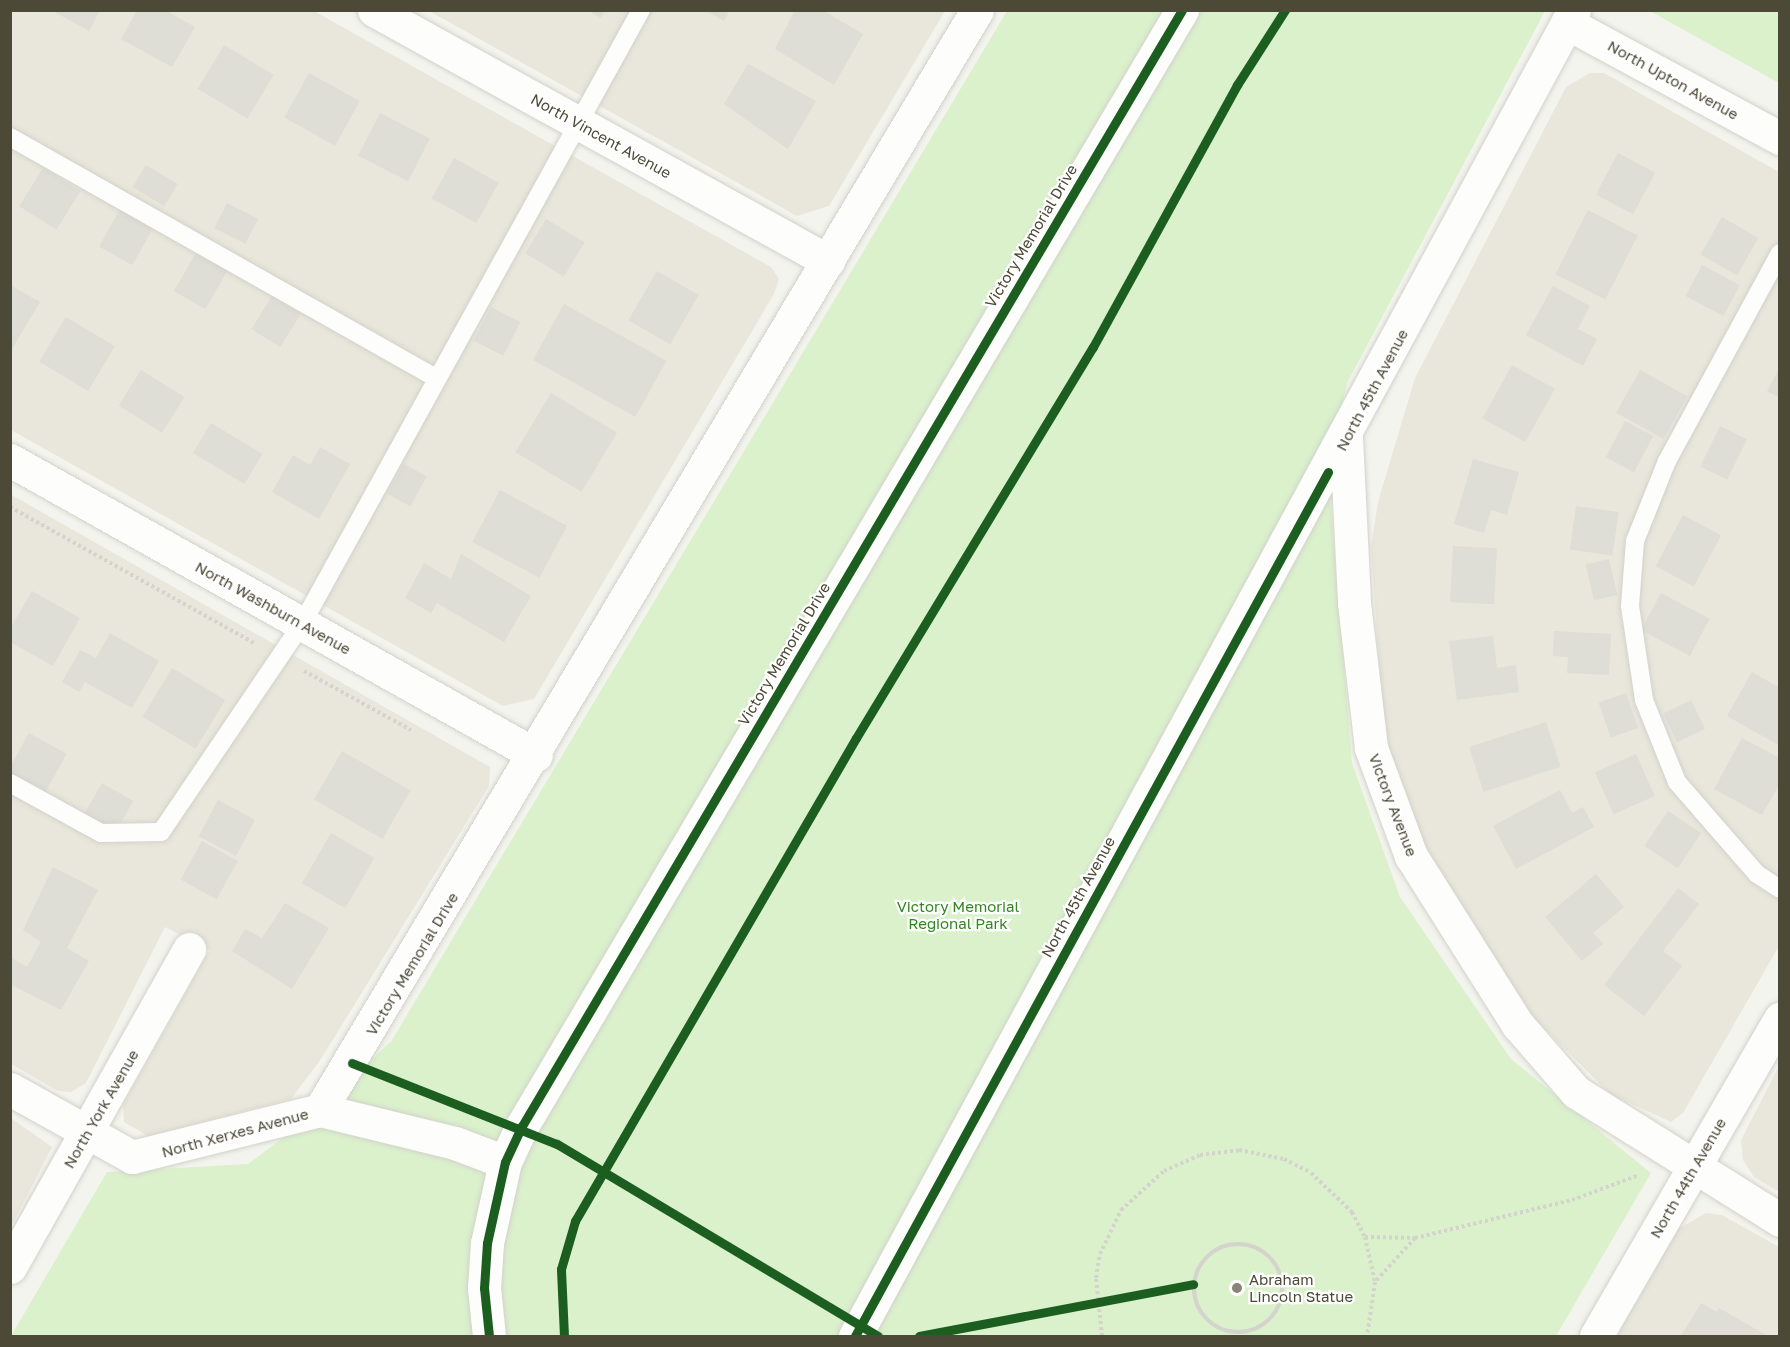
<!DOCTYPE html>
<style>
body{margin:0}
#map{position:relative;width:1790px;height:1347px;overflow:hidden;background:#f4f4ee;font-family:"Golos Text",sans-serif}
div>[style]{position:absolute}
.residential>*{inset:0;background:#e9e7db}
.green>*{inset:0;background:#daf1cc}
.building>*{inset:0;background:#deddd6;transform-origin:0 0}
.path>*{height:4px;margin-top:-2px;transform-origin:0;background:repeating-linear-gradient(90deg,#d4d3cc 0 3px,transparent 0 6px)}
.path>.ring{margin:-2px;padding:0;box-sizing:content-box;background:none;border:4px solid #d4d3cc;border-radius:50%}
.roads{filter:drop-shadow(0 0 2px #d2d2cb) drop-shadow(0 0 2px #d2d2cb)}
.service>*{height:18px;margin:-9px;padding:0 9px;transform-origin:9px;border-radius:9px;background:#fdfdfc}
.minor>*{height:33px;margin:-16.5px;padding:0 16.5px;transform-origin:16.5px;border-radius:16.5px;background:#fdfdfc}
.tertiary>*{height:33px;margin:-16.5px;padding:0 16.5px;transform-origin:16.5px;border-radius:16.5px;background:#fdfdfc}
.cycleway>*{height:9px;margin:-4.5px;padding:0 4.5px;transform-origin:4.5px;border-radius:4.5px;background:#1b5e20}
.dots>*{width:16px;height:16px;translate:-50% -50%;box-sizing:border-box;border:3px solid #fff;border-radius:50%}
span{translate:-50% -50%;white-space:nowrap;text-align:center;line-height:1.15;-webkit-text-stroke:4.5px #fff;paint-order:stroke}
.street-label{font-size:15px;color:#4d4937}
.park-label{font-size:15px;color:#338721}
.poi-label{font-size:15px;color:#4d4937}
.left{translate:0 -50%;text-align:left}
.frame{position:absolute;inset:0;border:12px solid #4d4937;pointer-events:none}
</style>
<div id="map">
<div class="residential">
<i style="clip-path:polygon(11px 11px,314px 11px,771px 267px,779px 279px,774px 294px,534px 699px,503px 706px,11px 430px)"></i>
<i style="clip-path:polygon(429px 11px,945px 11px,829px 206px,797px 216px)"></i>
<i style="clip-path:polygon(1590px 73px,1604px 73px,1779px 172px,1779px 946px,1683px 1113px,1671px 1122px,1610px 1094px,1526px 1010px,1442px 889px,1385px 752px,1371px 547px,1378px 502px,1415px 378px,1566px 87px)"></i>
<i style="clip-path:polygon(10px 494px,490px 767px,489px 786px,321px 1059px,291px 1099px,148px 1136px,124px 1122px,123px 1105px,210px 950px,165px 927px,86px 1083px,71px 1092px,58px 1091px,11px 1064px)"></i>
<i style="clip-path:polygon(1779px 1066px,1779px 1192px,1754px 1177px,1743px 1160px,1741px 1140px)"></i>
<i style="clip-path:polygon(11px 1118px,52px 1147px,11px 1227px)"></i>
<i style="clip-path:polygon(1706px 1213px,1722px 1215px,1779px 1247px,1779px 1336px,1617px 1336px,1678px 1229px)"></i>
</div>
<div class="green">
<i style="clip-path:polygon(1007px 11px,1545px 11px,1347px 383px,1328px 472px,1352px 763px,1400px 897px,1511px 1059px,1651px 1173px,1556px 1336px,11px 1336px,107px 1172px,248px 1164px,320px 1110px,392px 1040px)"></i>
<i style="clip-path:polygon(1650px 11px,1779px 11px,1779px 83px)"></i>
</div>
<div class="building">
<i style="clip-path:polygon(51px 10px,100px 10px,89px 31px)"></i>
<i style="clip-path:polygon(137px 10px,165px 10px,195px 27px,172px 67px,121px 39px)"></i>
<i style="clip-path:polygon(587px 10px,605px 10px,601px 18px)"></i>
<i style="clip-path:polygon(705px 10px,730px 10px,724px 21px)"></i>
<i style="clip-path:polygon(795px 10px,822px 10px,863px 34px,834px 85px,775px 49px)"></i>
<i style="left:224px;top:45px;width:58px;height:51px;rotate:31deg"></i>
<i style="clip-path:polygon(748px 64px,816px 101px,788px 149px,724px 104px)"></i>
<i style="left:309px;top:73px;width:58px;height:51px;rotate:29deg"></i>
<i style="left:380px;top:113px;width:56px;height:48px;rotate:27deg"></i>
<i style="left:1618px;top:153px;width:42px;height:47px;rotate:28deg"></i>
<i style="left:454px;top:158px;width:51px;height:46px;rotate:29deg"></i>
<i style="left:146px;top:165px;width:37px;height:26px;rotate:31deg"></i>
<i style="left:43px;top:168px;width:44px;height:45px;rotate:32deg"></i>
<i style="left:227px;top:203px;width:35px;height:28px;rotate:27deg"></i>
<i style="left:120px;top:209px;width:38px;height:43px;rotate:29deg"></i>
<i style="left:1588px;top:210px;width:56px;height:72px;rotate:27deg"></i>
<i style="left:1722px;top:217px;width:42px;height:43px;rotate:30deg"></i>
<i style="left:546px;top:219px;width:45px;height:40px;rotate:31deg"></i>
<i style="left:196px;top:253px;width:36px;height:44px;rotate:30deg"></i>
<i style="left:1702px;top:265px;width:43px;height:35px;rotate:28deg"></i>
<i style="left:657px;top:271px;width:48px;height:57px;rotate:30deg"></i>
<i style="clip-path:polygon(10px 285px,40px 302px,10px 352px)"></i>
<i style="clip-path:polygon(1553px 286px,1590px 306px,1578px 329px,1597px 339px,1583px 366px,1526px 335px)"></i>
<i style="left:272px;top:296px;width:34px;height:39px;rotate:32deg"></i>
<i style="left:564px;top:304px;width:117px;height:64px;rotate:29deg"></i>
<i style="left:491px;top:307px;width:33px;height:38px;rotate:27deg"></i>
<i style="left:66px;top:317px;width:57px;height:52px;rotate:31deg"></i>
<i style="left:1512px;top:365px;width:49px;height:61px;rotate:29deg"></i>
<i style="clip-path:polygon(1780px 367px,1780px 398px,1767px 391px)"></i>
<i style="left:141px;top:370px;width:51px;height:42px;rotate:32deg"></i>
<i style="left:1640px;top:370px;width:54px;height:49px;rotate:29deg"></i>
<i style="left:551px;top:393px;width:77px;height:69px;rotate:31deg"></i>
<i style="left:1625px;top:421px;width:32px;height:41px;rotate:28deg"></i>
<i style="left:211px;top:423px;width:60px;height:35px;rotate:31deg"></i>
<i style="left:1720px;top:426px;width:30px;height:45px;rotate:26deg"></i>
<i style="clip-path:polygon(320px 447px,350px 464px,319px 519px,272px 492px,293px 455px,310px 465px)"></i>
<i style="clip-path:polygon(1473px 459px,1519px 472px,1507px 515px,1491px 510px,1484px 533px,1454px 524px)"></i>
<i style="left:404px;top:464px;width:26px;height:34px;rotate:29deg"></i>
<i style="left:500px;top:490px;width:76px;height:59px;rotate:28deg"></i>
<i style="left:1576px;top:506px;width:43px;height:44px;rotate:8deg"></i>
<i style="left:1683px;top:515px;width:43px;height:58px;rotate:28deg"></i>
<i style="left:1453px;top:546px;width:44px;height:56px;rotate:3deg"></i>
<i style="clip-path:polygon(461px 554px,531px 596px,504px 642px,437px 603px,431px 613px,405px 598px,424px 563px,451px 579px)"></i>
<i style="left:1609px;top:559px;width:37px;height:24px;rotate:77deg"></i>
<i style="clip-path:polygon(32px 591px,80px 618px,53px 666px,10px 642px,10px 629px)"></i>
<i style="left:1661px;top:593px;width:55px;height:42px;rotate:28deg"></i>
<i style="clip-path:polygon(1554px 631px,1611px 634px,1609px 675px,1567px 673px,1568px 657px,1553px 656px)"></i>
<i style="clip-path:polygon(110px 633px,159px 661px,132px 708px,85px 682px,79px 692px,62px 682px,80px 650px,96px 658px)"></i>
<i style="clip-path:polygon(1493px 636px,1497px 668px,1516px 665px,1519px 692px,1457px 700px,1449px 641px)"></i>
<i style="left:172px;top:668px;width:62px;height:57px;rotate:31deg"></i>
<i style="clip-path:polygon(1752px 672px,1780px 688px,1780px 746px,1727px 716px)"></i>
<i style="left:1626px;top:693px;width:37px;height:29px;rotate:71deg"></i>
<i style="left:1691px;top:700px;width:32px;height:31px;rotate:64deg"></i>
<i style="left:1546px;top:722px;width:47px;height:81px;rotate:72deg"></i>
<i style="left:29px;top:733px;width:43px;height:44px;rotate:29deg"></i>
<i style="clip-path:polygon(1742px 738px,1780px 758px,1780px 783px,1762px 815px,1714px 789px)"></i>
<i style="left:342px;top:751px;width:79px;height:56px;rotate:30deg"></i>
<i style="left:1636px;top:754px;width:46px;height:45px;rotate:66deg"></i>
<i style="left:102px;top:783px;width:36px;height:34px;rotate:30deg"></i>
<i style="clip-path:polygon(1560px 790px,1572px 813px,1583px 807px,1594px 827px,1516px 869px,1493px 826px)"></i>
<i style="left:218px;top:800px;width:42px;height:41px;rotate:28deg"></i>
<i style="left:1668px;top:811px;width:40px;height:42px;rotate:34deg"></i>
<i style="left:331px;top:833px;width:50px;height:58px;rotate:30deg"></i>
<i style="left:202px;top:841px;width:41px;height:44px;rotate:29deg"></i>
<i style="clip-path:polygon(53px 867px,98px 890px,67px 948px,89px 961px,61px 1010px,10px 984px,10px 957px,27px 967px,41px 942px,23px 930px)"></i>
<i style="clip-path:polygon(1596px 874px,1624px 907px,1593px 933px,1603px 944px,1582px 961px,1545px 917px)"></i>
<i style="clip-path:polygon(1678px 888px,1699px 904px,1663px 951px,1682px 966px,1644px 1016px,1604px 985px)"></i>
<i style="clip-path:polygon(285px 903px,329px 928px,292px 989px,232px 951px,245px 929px,262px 938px)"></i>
<i style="clip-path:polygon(1701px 1303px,1717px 1312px,1719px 1308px,1768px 1336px,1681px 1336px)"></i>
</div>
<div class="path">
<i style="left:10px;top:507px;width:282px;rotate:29.1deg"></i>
<i style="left:304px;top:671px;width:122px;rotate:28.9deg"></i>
<i style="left:1365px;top:1237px;width:50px;rotate:1.1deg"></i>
<i style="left:1415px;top:1238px;width:59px;rotate:132.3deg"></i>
<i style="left:1415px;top:1238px;width:162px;rotate:-13.6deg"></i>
<i style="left:1572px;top:1200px;width:72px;rotate:-20.5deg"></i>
<i class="ring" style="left:1194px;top:1244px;width:84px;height:84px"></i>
<i style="left:1102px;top:1336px;width:58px;rotate:-95.9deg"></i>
<i style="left:1096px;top:1278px;width:24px;rotate:-81deg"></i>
<i style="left:1100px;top:1254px;width:49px;rotate:-64.5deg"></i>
<i style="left:1121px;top:1210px;width:58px;rotate:-42.2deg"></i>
<i style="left:1164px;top:1171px;width:39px;rotate:-24deg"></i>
<i style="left:1200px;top:1155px;width:39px;rotate:-7deg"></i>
<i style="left:1239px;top:1150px;width:46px;rotate:11.3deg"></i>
<i style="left:1284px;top:1159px;width:30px;rotate:27deg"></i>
<i style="left:1311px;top:1173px;width:57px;rotate:43.6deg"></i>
<i style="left:1352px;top:1212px;width:28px;rotate:63deg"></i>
<i style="left:1365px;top:1237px;width:46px;rotate:77.5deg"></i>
<i style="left:1375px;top:1282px;width:55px;rotate:98.4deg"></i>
</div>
<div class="roads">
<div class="service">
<i style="left:10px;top:137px;width:488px;rotate:29.5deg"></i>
<i style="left:1780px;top:253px;width:237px;rotate:118.5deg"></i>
<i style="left:1667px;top:461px;width:86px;rotate:111.8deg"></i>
<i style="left:1635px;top:541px;width:65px;rotate:94.4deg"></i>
<i style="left:1630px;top:606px;width:95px;rotate:81.5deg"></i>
<i style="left:1644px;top:700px;width:88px;rotate:68.1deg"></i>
<i style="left:1677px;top:782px;width:122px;rotate:49deg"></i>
<i style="left:1757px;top:874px;width:27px;rotate:33deg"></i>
<i style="left:10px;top:783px;width:104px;rotate:28.8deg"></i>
<i style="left:101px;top:833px;width:60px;rotate:-1deg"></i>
<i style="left:161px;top:832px;width:251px;rotate:-55.9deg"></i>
<i style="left:302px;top:624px;width:701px;rotate:-61.1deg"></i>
</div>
<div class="minor">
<i style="left:374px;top:10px;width:519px;rotate:28.94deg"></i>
<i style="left:1567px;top:23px;width:242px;rotate:28.4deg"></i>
<i style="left:1346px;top:438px;width:165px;rotate:87.2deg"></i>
<i style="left:1354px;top:603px;width:146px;rotate:83.3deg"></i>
<i style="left:1371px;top:748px;width:115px;rotate:69.7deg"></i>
<i style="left:1411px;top:856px;width:200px;rotate:57.7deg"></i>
<i style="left:1518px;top:1025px;width:89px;rotate:49.1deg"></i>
<i style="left:1576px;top:1092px;width:241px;rotate:32.1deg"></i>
<i style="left:10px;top:460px;width:603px;rotate:29.29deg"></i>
<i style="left:10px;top:1089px;width:140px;rotate:29.1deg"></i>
<i style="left:132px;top:1157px;width:194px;rotate:-14deg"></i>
<i style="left:320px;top:1110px;width:139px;rotate:13.7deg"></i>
<i style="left:455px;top:1143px;width:53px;rotate:20.8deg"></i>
<i style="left:320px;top:1110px;width:1281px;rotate:-59.15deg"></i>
<i style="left:10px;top:1267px;width:365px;rotate:-60.6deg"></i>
<i style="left:1596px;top:1336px;width:367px;rotate:-59.9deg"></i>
</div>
<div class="tertiary">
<i style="left:489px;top:1336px;width:48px;rotate:-95.9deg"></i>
<i style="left:484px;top:1288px;width:45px;rotate:-86.2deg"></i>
<i style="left:487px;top:1243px;width:83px;rotate:-77.5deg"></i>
<i style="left:505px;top:1162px;width:40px;rotate:-65deg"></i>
<i style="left:522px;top:1126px;width:1297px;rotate:-59.4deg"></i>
<i style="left:855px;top:1336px;width:1508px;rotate:-61.53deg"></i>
</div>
</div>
<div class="cycleway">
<i style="left:352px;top:1063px;width:220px;rotate:21.6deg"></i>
<i style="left:557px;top:1144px;width:374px;rotate:30.9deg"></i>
<i style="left:489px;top:1336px;width:48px;rotate:-95.9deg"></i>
<i style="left:484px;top:1288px;width:45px;rotate:-86.2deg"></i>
<i style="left:487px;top:1243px;width:83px;rotate:-77.5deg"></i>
<i style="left:505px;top:1162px;width:40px;rotate:-65deg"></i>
<i style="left:522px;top:1126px;width:1297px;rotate:-59.4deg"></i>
<i style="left:564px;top:1336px;width:67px;rotate:-92.6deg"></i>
<i style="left:561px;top:1269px;width:50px;rotate:-73.7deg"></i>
<i style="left:575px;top:1221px;width:559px;rotate:-59.81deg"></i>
<i style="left:856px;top:738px;width:457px;rotate:-58.8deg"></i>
<i style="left:1093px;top:347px;width:299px;rotate:-61.2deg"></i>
<i style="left:1237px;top:85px;width:89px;rotate:-57.4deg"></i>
<i style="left:855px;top:1336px;width:985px;rotate:-61.3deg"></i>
<i style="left:919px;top:1336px;width:279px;rotate:-10.7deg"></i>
</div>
<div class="dots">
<i style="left:1237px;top:1288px;background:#878577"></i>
</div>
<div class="street-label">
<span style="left:1673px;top:80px;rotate:29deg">North Upton Avenue</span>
<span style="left:601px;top:136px;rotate:29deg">North Vincent Avenue</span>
<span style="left:1031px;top:236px;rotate:-59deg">Victory Memorial Drive</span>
<span style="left:1372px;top:390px;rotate:-62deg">North 45th Avenue</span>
<span style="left:273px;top:608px;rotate:29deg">North Washburn Avenue</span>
<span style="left:784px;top:654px;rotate:-59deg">Victory Memorial Drive</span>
<span style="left:1393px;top:805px;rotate:69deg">Victory Avenue</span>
<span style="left:1078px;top:897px;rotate:-61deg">North 45th Avenue</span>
<span style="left:412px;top:964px;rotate:-59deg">Victory Memorial Drive</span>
<span style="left:101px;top:1109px;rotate:-60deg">North York Avenue</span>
<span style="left:235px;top:1133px;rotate:-15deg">North Xerxes Avenue</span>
<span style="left:1688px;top:1178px;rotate:-60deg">North 44th Avenue</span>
</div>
<div class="park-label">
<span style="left:958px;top:915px">Victory Memorial<br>Regional Park</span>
</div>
<div class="poi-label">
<span class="left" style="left:1249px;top:1288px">Abraham<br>Lincoln Statue</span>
</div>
<div class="frame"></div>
</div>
